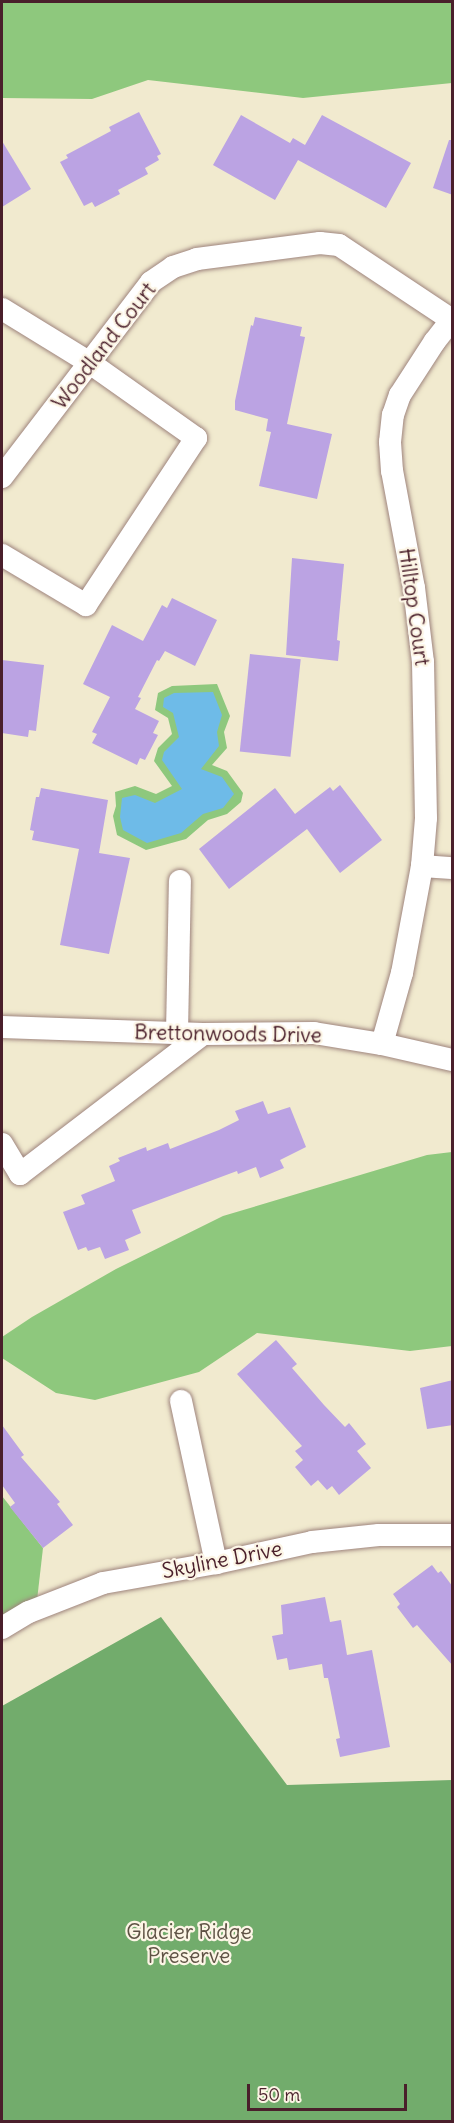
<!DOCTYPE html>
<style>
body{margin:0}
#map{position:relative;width:454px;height:2123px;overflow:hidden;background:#f1eacf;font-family:Delius,sans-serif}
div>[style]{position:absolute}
.green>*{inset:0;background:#8ec87d}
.forest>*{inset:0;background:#72ac6c}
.water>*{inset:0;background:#6ebbe8}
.building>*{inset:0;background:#bba3e3;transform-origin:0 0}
.roads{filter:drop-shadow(0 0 2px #9e847d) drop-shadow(0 0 2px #9e847d)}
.minor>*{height:22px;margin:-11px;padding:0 11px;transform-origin:11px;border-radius:11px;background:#fff}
span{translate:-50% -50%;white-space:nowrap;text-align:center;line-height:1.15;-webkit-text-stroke:4.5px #fcf5e5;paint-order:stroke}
.street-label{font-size:21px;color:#4a1f2b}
.park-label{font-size:21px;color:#5e5244}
.frame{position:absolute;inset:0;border:3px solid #4a1f2b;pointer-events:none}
.scale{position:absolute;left:247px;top:2084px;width:160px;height:27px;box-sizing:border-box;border:3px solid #4a1f2b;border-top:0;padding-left:8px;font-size:18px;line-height:21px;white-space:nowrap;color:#4a1f2b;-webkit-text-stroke:4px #fcf5e5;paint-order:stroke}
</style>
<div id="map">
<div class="green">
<i style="clip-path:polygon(2px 2px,452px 2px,452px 83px,303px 98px,148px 80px,92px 99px,2px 98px)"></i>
<i style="clip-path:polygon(217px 684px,230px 716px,224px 732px,227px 748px,212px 765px,227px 771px,243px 793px,241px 802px,227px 814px,208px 820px,186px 839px,146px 850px,117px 835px,113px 816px,116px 806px,115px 792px,135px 786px,156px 794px,172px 786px,154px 761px,158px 748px,172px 734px,168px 718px,155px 710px,158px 693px,172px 686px)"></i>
<i style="clip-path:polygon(452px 1152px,452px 1346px,410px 1351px,257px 1333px,199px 1372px,95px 1400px,56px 1393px,2px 1358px,2px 1337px,32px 1317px,116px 1269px,223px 1216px,427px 1155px)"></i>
<i style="clip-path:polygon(2px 1496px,43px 1548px,36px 1609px,2px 1629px)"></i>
</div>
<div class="forest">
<i style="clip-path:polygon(161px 1617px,287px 1785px,452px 1780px,452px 2121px,2px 2121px,2px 1706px)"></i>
</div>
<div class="water">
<i style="clip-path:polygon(213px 692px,222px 715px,217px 732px,219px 746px,201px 769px,222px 777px,234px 794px,223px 808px,203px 814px,181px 833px,147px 843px,123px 830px,120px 817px,122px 798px,135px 795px,155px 803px,182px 789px,162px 760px,164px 752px,179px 737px,173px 713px,163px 707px,164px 698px,174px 693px)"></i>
</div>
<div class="building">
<i style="clip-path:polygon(139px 112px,161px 154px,157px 156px,159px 160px,145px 168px,148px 174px,118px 190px,120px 194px,95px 207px,92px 202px,84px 206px,60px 162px,68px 158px,66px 155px,111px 131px,109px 127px)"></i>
<i style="clip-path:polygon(241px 115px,290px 143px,293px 138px,305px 145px,322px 115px,411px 163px,386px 208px,298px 160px,275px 200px,213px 165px)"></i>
<i style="clip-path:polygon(449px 140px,453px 140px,453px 195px,433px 188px)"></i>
<i style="clip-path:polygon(2px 141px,31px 189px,2px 207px)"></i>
<i style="clip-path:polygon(255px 317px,302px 327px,300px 336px,305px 337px,287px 424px,332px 434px,317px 499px,259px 486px,271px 432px,266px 431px,268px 419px,235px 410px,235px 401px,251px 325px,253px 326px)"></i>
<i style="clip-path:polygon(292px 558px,344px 564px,337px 640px,340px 641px,338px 661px,286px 655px)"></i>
<i style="clip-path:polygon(172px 598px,217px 620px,195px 666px,165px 651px,159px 661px,157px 660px,138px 697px,141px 698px,135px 709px,159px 721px,153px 733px,158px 735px,145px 760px,140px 758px,137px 765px,92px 743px,97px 734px,92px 732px,110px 697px,83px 684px,112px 625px,143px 641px,162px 605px,167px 608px)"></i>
<i style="left:250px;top:654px;width:51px;height:98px;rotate:6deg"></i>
<i style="clip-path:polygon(2px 660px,44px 665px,36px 731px,29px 730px,28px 737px,2px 733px)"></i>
<i style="clip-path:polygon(340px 785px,382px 840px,340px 873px,307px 829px,229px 889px,199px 849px,275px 788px,295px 814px,330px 787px,333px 791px)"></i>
<i style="clip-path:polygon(41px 788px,108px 800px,99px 853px,130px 858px,109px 954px,60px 945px,79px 849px,32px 840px,34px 831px,30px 830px,36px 797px,39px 797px)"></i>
<i style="clip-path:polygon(263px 1101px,268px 1114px,290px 1107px,306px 1147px,280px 1160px,284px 1168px,260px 1178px,256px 1167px,238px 1174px,237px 1171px,132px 1210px,141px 1233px,125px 1240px,129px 1250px,105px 1259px,100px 1247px,88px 1251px,86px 1247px,78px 1250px,63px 1212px,85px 1204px,81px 1195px,115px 1181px,109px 1166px,120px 1161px,118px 1158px,146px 1147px,147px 1151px,168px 1143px,170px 1149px,219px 1130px,239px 1120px,235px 1111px)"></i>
<i style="clip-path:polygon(276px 1340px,297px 1364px,292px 1368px,324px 1405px,345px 1427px,349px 1423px,366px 1444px,357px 1451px,371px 1468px,339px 1495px,332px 1486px,327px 1490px,318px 1480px,311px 1486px,295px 1467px,303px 1460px,295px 1451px,302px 1446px,237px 1374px)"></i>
<i style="clip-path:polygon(453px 1380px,453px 1425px,427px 1429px,420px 1388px)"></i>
<i style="clip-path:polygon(2px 1425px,24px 1455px,21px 1457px,60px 1502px,57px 1504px,73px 1525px,43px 1548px,10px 1507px,15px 1503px,2px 1485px)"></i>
<i style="clip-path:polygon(432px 1565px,438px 1573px,441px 1571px,453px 1587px,453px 1666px,417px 1625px,413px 1628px,397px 1607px,400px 1604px,393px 1594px)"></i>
<i style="clip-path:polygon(325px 1597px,330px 1622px,341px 1620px,347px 1655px,372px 1650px,390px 1747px,340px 1757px,336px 1739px,340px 1738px,328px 1678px,324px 1678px,322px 1664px,289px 1670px,287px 1658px,277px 1660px,272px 1636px,283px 1634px,281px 1605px)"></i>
</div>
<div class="roads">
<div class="minor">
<i style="left:2px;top:309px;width:103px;rotate:31.5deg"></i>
<i style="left:90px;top:363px;width:130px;rotate:35.3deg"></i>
<i style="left:196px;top:438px;width:200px;rotate:123.4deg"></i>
<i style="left:86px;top:605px;width:98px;rotate:-149.2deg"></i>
<i style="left:2px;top:477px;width:245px;rotate:-52.6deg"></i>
<i style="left:151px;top:282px;width:27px;rotate:-34deg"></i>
<i style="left:173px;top:267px;width:25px;rotate:-18deg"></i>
<i style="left:197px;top:259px;width:124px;rotate:-7.4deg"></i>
<i style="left:320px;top:243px;width:19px;rotate:6deg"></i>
<i style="left:339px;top:245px;width:136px;rotate:33.6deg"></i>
<i style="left:422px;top:866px;width:30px;rotate:4deg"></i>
<i style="left:2px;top:1027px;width:201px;rotate:2deg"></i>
<i style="left:203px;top:1034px;width:111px;rotate:-0.5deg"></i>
<i style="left:314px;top:1033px;width:69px;rotate:9.2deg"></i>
<i style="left:382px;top:1044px;width:72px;rotate:12.9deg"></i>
<i style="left:177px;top:1033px;width:152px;rotate:-88.9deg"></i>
<i style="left:382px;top:1044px;width:74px;rotate:-74.3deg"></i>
<i style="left:402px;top:973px;width:109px;rotate:-79.4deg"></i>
<i style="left:422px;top:866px;width:48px;rotate:-85.2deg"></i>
<i style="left:426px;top:818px;width:156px;rotate:-91.1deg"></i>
<i style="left:423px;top:662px;width:75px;rotate:-96.9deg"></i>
<i style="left:414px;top:588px;width:119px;rotate:-100.6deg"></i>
<i style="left:392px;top:471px;width:29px;rotate:-94deg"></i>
<i style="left:390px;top:442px;width:27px;rotate:-84deg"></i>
<i style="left:393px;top:415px;width:21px;rotate:-71deg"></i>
<i style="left:400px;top:395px;width:64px;rotate:-57.1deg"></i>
<i style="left:435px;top:341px;width:28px;rotate:-52deg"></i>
<i style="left:2px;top:1144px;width:35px;rotate:59deg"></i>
<i style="left:20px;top:1174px;width:230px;rotate:-37.4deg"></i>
<i style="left:181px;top:1401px;width:166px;rotate:77.8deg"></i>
<i style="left:2px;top:1628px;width:31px;rotate:-31deg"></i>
<i style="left:29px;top:1612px;width:79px;rotate:-21.4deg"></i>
<i style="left:103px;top:1583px;width:115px;rotate:-10deg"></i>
<i style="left:216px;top:1563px;width:98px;rotate:-12.3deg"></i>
<i style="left:312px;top:1542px;width:67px;rotate:-6deg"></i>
<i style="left:379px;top:1535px;width:73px"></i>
</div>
</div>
<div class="street-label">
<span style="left:104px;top:346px;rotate:-52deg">Woodland Court</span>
<span style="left:414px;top:607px;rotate:82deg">Hilltop Court</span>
<span style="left:228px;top:1034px;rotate:1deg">Brettonwoods Drive</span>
<span style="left:222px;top:1560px;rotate:-11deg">Skyline Drive</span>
</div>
<div class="park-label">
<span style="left:189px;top:1944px">Glacier Ridge<br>Preserve</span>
</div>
<div class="frame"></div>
<div class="scale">50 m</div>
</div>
